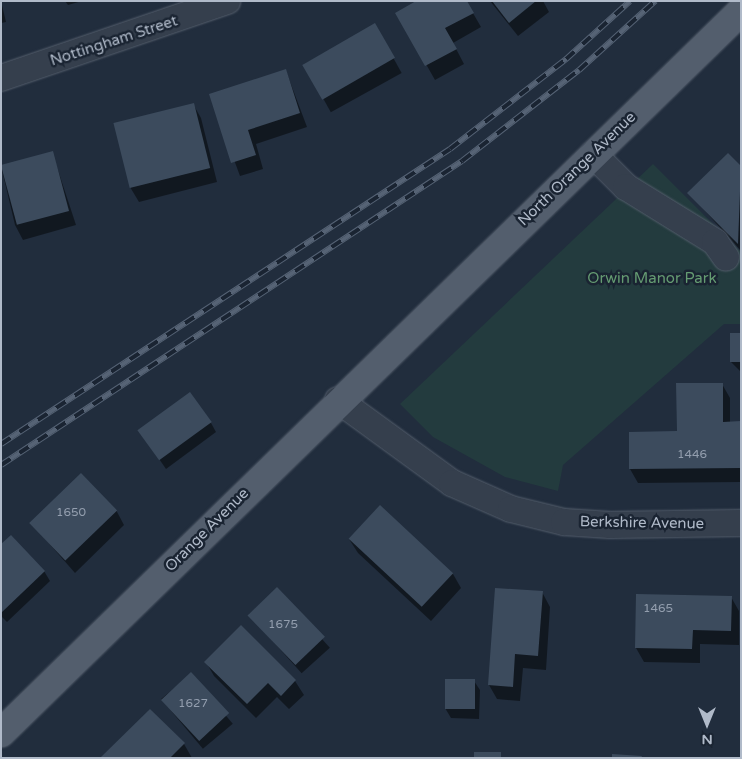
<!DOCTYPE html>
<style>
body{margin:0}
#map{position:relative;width:742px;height:759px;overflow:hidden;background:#212d3d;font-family:"Varela Round",sans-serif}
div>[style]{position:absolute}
.green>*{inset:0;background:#233b3e}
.shadow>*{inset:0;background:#0007;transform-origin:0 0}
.building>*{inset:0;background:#3c4b5d;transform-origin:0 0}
.roads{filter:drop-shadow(0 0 1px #535d6b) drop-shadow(0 0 1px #535d6b)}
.minor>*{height:26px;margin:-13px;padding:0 13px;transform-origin:13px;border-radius:13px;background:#353f4d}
.major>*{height:28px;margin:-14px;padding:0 14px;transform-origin:14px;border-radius:14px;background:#535e6d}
.rail>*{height:5.5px;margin-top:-2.75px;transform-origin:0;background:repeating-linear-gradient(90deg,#1a2432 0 11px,#566375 0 22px);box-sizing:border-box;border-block:1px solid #566375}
span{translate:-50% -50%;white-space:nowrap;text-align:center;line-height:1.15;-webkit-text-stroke:5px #1a2432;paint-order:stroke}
.number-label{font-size:12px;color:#939eae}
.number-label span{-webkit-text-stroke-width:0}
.street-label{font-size:15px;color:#b0bac9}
.park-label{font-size:15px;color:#659c72}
.frame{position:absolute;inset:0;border:2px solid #b0bac9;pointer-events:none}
.north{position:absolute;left:682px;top:699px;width:50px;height:50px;-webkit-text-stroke:4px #1a2432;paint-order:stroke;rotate:180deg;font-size:14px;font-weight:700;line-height:20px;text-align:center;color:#b0bac9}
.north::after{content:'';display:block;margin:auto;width:18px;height:22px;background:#b0bac9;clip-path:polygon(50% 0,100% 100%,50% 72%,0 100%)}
</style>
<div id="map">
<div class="green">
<i style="clip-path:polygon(653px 164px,741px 252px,741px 324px,724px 324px,563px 465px,558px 491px,505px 477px,433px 437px,400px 404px)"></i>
</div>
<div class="shadow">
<i style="clip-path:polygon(1px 1px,6px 22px,1px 23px)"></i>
<i style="clip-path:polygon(65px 1px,82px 1px,68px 5px)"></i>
<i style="clip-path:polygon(466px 1px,481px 27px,453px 43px,464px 64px,435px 80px,397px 13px)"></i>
<i style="clip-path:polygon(490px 1px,543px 1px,549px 12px,518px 36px)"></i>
<i style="left:375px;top:25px;width:55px;height:81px;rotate:61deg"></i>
<i style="clip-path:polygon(286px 71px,307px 127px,256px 144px,263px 169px,240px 176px,210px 95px)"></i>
<i style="clip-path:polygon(193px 104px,201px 118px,217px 182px,139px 202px,130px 187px)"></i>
<i style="clip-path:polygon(52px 152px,76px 225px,23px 240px,15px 225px,1px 166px)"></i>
<i style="clip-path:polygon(741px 168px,741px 251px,689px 193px)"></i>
<i style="clip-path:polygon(731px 334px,741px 334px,741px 372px,731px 362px)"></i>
<i style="clip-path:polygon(722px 384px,730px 398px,730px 423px,741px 423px,741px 482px,638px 483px,630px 469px,678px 433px)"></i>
<i style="clip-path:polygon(211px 423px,216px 432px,166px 469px,140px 431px)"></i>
<i style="clip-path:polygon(116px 510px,124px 525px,75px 573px,32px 524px)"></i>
<i style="clip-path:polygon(349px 539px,453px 574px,461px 588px,431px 621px,358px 553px)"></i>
<i style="clip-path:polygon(1px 546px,44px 571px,50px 581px,7px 622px,1px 616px)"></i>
<i style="left:277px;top:589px;width:79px;height:38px;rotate:48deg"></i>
<i style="clip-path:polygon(542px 592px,550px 607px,546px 670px,523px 668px,520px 701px,497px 699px,489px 685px)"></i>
<i style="clip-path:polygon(731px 597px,739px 611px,739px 645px,700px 644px,700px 663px,644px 662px,636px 648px)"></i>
<i style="clip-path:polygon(241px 627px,295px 681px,304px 695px,289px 709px,277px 697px,256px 718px,214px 676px,206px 662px)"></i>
<i style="left:191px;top:674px;width:65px;height:39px;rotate:50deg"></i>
<i style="clip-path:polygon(474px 681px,480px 690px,479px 719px,451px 718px,445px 708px)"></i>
<i style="clip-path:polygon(184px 744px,192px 758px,102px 758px)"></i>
</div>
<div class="building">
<i style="clip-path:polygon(416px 1px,467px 1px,474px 13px,445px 28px,457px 49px,425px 66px,395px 13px)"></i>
<i style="clip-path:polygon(492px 1px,536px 1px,509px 23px)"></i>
<i style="left:375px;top:23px;width:40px;height:84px;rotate:60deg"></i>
<i style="clip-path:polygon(286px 69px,300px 113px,248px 130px,256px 155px,231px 163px,209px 94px)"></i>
<i style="left:194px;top:103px;width:67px;height:83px;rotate:76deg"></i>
<i style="left:53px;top:151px;width:62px;height:54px;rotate:75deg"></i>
<i style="clip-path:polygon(728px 153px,741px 166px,738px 244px,687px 193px)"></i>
<i style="left:730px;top:333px;width:11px;height:29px"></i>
<i style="clip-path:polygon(676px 383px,723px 383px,723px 422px,741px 421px,741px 468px,629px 469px,629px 432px,677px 431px)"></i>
<i style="left:190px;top:392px;width:37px;height:65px;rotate:54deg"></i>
<i style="left:81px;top:473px;width:52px;height:72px;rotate:46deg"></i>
<i style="left:380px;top:505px;width:100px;height:46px;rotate:43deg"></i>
<i style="clip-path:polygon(11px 535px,45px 571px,1px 613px,1px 544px)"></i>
<i style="left:277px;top:587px;width:69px;height:41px;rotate:46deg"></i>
<i style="clip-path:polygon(495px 588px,543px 591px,538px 656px,515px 654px,513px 687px,488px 685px)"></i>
<i style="clip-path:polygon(636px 594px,732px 596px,731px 631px,693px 630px,692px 649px,635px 648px)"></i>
<i style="clip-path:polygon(241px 625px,296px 680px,281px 696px,268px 683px,247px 704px,204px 662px)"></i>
<i style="left:191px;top:672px;width:56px;height:41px;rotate:47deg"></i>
<i style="left:445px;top:679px;width:30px;height:30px"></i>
<i style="clip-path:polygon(150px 709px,185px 743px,170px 758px,100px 758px)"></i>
<i style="left:474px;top:752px;width:27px;height:6px"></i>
<i style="clip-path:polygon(612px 754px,642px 756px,641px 758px,612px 758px)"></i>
</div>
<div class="roads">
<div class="minor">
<i style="left:1px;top:78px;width:239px;rotate:-18.8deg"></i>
<i style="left:593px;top:154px;width:47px;rotate:45deg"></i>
<i style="left:626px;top:187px;width:105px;rotate:31.7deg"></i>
<i style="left:715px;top:242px;width:19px;rotate:55deg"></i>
<i style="left:338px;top:400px;width:141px;rotate:36.1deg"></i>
<i style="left:452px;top:483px;width:64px;rotate:23.8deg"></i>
<i style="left:511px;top:509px;width:55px;rotate:13.8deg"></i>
<i style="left:564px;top:522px;width:46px;rotate:3.7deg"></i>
<i style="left:610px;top:525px;width:131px;rotate:-0.9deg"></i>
</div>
<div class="major">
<i style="left:1px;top:733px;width:1034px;rotate:-44.29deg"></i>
</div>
</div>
<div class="rail">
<i style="left:1px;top:444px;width:537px;rotate:-33.31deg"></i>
<i style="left:450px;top:149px;width:147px;rotate:-37.8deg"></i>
<i style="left:566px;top:59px;width:86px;rotate:-42.2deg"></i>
<i style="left:1px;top:465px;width:552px;rotate:-33.4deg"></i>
<i style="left:462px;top:161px;width:148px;rotate:-37.9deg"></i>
<i style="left:579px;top:70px;width:103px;rotate:-42.2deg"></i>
</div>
<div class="number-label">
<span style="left:692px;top:455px">1446</span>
<span style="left:71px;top:513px">1650</span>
<span style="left:658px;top:609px">1465</span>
<span style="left:283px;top:625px">1675</span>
<span style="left:193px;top:704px">1627</span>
</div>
<div class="street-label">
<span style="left:114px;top:41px;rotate:-18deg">Nottingham Street</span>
<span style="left:577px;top:169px;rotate:-44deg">North Orange Avenue</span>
<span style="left:642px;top:523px;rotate:1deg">Berkshire Avenue</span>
<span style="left:207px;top:530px;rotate:-45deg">Orange Avenue</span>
</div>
<div class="park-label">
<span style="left:652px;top:279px">Orwin Manor Park</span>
</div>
<div class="frame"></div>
<div class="north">N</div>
</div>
